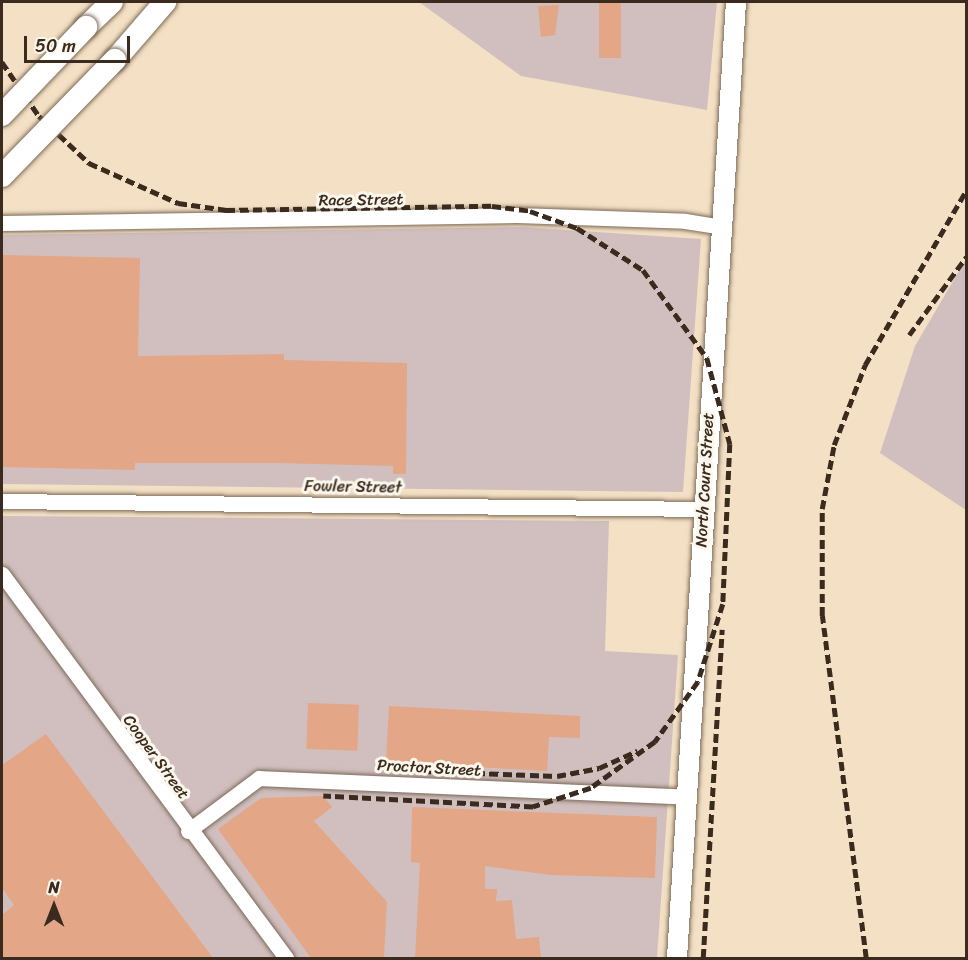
<!DOCTYPE html>
<style>
body{margin:0}
#map{position:relative;width:968px;height:960px;overflow:hidden;background:#f4e0c4;font-family:Sriracha,sans-serif}
div>[style]{position:absolute}
.industrial>*{inset:0;background:#d1bfbf}
.building>*{inset:0;background:#e3a686;transform-origin:0 0}
.roads{filter:drop-shadow(0 0 2px #7c6a58) drop-shadow(0 0 2px #7c6a58)}
.minor>*{height:15px;margin:-7.5px;padding:0 7.5px;transform-origin:7.5px;border-radius:7.5px;background:#fff}
.major>*{height:20px;margin:-10px;padding:0 10px;transform-origin:10px;border-radius:10px;background:#fff}
.highway>*{height:22px;margin:-11px;padding:0 11px;transform-origin:11px;border-radius:11px;background:#fff}
.rail>*{height:4.5px;margin-top:-2.25px;transform-origin:0;background:repeating-linear-gradient(90deg,#3b2a1e 0 9px,transparent 0 13.5px)}
.bridges{filter:drop-shadow(0 0 2px #7c6a58) drop-shadow(0 0 2px #7c6a58)}
.highway-bridge>*{height:22px;margin:-11px;padding:0 11px;transform-origin:11px;border-radius:11px;background:#fff}
span{translate:-50% -50%;white-space:nowrap;text-align:center;line-height:1.15;-webkit-text-stroke:6px #fbf7ec;paint-order:stroke}
.street-label{font-size:16px;color:#3b2a1e}
.frame{position:absolute;inset:0;border:3px solid #3b2a1e;pointer-events:none}
.north{position:absolute;left:24px;top:876px;width:60px;height:60px;-webkit-text-stroke:4px #fbf7ec;paint-order:stroke;rotate:0deg;font-size:16px;font-weight:700;line-height:24px;text-align:center;color:#3b2a1e}
.north::after{content:'';display:block;margin:auto;width:21px;height:27px;background:#3b2a1e;clip-path:polygon(50% 0,100% 100%,50% 72%,0 100%)}
.scale{position:absolute;left:24px;top:36px;width:106px;height:27px;box-sizing:border-box;border:3px solid #3b2a1e;border-top:0;padding-left:8px;font-size:18px;line-height:21px;white-space:nowrap;color:#3b2a1e;-webkit-text-stroke:4px #fbf7ec;paint-order:stroke}
</style>
<div id="map">
<div class="industrial">
<i style="clip-path:polygon(419px 2px,717px 2px,707px 110px,521px 76px)"></i>
<i style="clip-path:polygon(522px 227px,701px 239px,683px 492px,2px 484px,2px 235px)"></i>
<i style="clip-path:polygon(966px 259px,966px 510px,880px 453px,915px 346px)"></i>
<i style="clip-path:polygon(2px 516px,609px 521px,605px 651px,678px 655px,657px 958px,2px 958px)"></i>
</div>
<div class="building">
<i style="left:599px;top:2px;width:22px;height:56px"></i>
<i style="clip-path:polygon(559px 5px,555px 35px,541px 37px,538px 6px)"></i>
<i style="clip-path:polygon(2px 255px,140px 258px,138px 356px,284px 354px,284px 360px,407px 363px,406px 474px,393px 474px,393px 466px,276px 463px,135px 463px,135px 470px,2px 467px)"></i>
<i style="left:308px;top:703px;width:51px;height:46px;rotate:2deg"></i>
<i style="clip-path:polygon(389px 706px,580px 716px,580px 738px,549px 737px,547px 771px,386px 762px)"></i>
<i style="clip-path:polygon(46px 734px,213px 958px,2px 958px,2px 915px,14px 905px,2px 888px,2px 765px)"></i>
<i style="clip-path:polygon(323px 796px,332px 807px,314px 821px,387px 902px,384px 958px,311px 958px,218px 829px,261px 798px)"></i>
<i style="clip-path:polygon(412px 807px,657px 817px,655px 878px,550px 875px,485px 866px,485px 889px,497px 889px,496px 901px,512px 900px,516px 939px,539px 937px,541px 958px,415px 958px,420px 863px,411px 862px)"></i>
</div>
<div class="roads">
<div class="minor">
<i style="left:2px;top:223px;width:515px;rotate:-0.89deg"></i>
<i style="left:517px;top:215px;width:168px;rotate:2deg"></i>
<i style="left:685px;top:221px;width:36px;rotate:9deg"></i>
<i style="left:2px;top:501px;width:701px;rotate:0.65deg"></i>
<i style="left:2px;top:574px;width:478px;rotate:53.5deg"></i>
<i style="left:188px;top:831px;width:89px;rotate:-36.7deg"></i>
<i style="left:259px;top:778px;width:428px;rotate:2.5deg"></i>
</div>
<div class="major">
<i style="left:677px;top:958px;width:958px;rotate:-86.47deg"></i>
</div>
<div class="highway">
<i style="left:86px;top:27px;width:36px;rotate:-44deg"></i>
<i style="left:115px;top:60px;width:77px;rotate:-49.2deg"></i>
</div>
</div>
<div class="rail">
<i style="left:2px;top:62px;width:65px;rotate:55.6deg"></i>
<i style="left:39px;top:116px;width:69px;rotate:43.2deg"></i>
<i style="left:89px;top:163px;width:98px;rotate:24.2deg"></i>
<i style="left:178px;top:203px;width:49px;rotate:8.3deg"></i>
<i style="left:226px;top:210px;width:266px;rotate:-0.9deg"></i>
<i style="left:492px;top:206px;width:38px;rotate:7deg"></i>
<i style="left:530px;top:211px;width:50px;rotate:19.9deg"></i>
<i style="left:577px;top:228px;width:78px;rotate:32.5deg"></i>
<i style="left:643px;top:270px;width:109px;rotate:54deg"></i>
<i style="left:707px;top:358px;width:89px;rotate:75deg"></i>
<i style="left:730px;top:444px;width:160px;rotate:92.5deg"></i>
<i style="left:723px;top:604px;width:82px;rotate:107.8deg"></i>
<i style="left:698px;top:682px;width:74px;rotate:125.6deg"></i>
<i style="left:655px;top:742px;width:79px;rotate:144.3deg"></i>
<i style="left:591px;top:788px;width:61px;rotate:161.9deg"></i>
<i style="left:533px;top:807px;width:210px;rotate:-177deg"></i>
<i style="left:909px;top:335px;width:97px;rotate:-53.8deg"></i>
<i style="left:422px;top:771px;width:135px;rotate:2.1deg"></i>
<i style="left:557px;top:776px;width:43px;rotate:-10.8deg"></i>
<i style="left:599px;top:768px;width:42px;rotate:-24.1deg"></i>
<i style="left:703px;top:958px;width:329px;rotate:-86.7deg"></i>
<i style="left:866px;top:958px;width:345px;rotate:-97.3deg"></i>
<i style="left:822px;top:616px;width:107px;rotate:-90deg"></i>
<i style="left:822px;top:509px;width:65px;rotate:-79.4deg"></i>
<i style="left:834px;top:445px;width:86px;rotate:-68.8deg"></i>
<i style="left:865px;top:365px;width:201px;rotate:-59.9deg"></i>
</div>
<div class="bridges">
<div class="highway-bridge">
<i style="left:2px;top:115px;width:122px;rotate:-46.3deg"></i>
<i style="left:2px;top:176px;width:162px;rotate:-45.8deg"></i>
</div>
</div>
<div class="street-label">
<span style="left:361px;top:200px;rotate:-1deg">Race Street</span>
<span style="left:705px;top:480px;rotate:-87deg">North Court Street</span>
<span style="left:353px;top:487px;rotate:1deg">Fowler Street</span>
<span style="left:156px;top:757px;rotate:54deg">Cooper Street</span>
<span style="left:429px;top:768px;rotate:3deg">Proctor Street</span>
</div>
<div class="frame"></div>
<div class="north">N</div>
<div class="scale">50 m</div>
</div>
